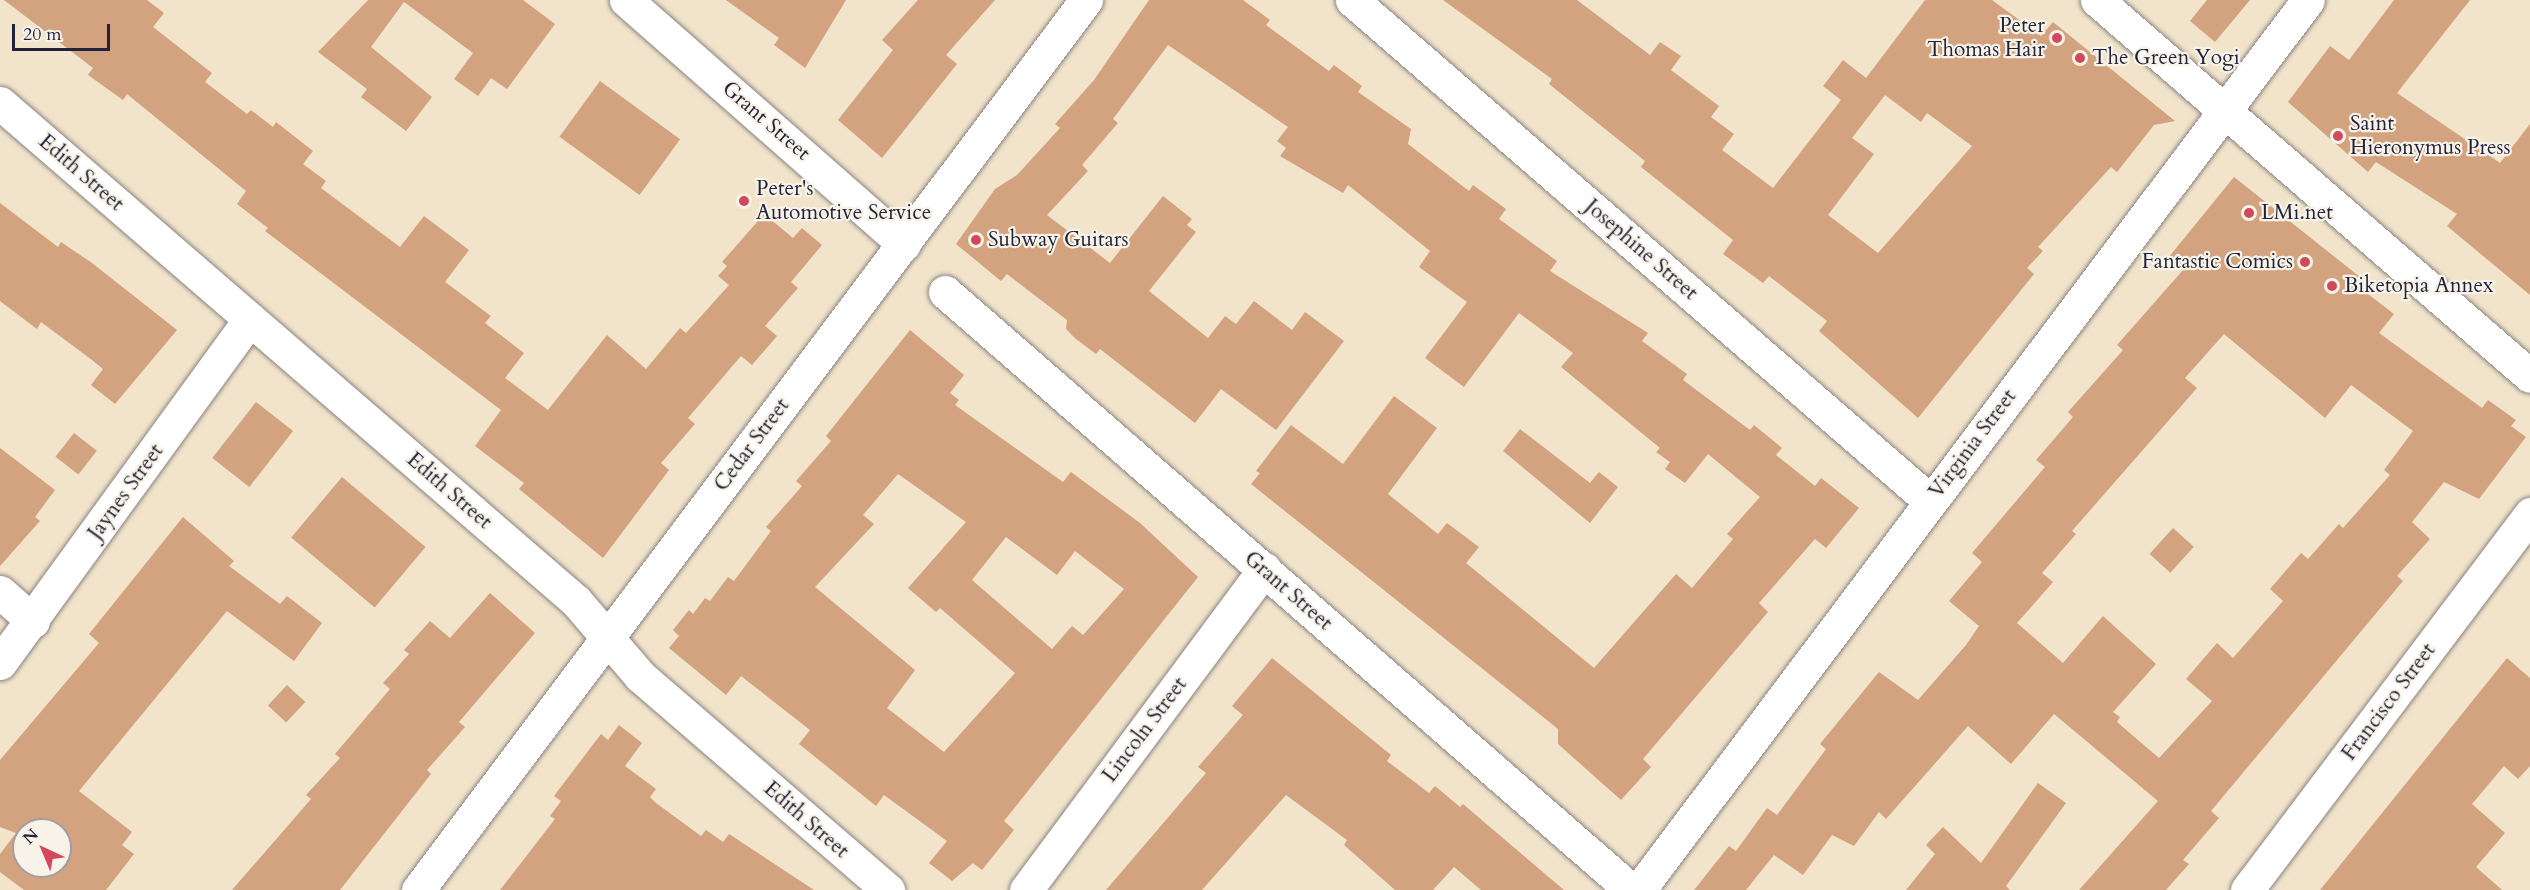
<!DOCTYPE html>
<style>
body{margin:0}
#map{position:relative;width:2530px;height:890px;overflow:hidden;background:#f1e4ca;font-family:Cardo,serif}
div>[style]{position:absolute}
.building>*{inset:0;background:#d3a27e;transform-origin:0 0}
.roads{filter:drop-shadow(0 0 2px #8a8382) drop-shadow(0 0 2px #8a8382)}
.minor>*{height:33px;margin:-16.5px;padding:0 16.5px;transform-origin:16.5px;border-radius:16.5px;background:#fff}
.dots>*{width:16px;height:16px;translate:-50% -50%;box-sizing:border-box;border:3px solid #f7f3e8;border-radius:50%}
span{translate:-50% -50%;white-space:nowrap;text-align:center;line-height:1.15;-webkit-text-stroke:4.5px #f7f3e8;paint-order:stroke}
.poi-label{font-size:21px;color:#22223b}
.right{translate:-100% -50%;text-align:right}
.left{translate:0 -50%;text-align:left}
.street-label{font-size:21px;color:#22223b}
.north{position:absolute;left:12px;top:818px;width:60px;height:60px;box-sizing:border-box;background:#f7f3e8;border:2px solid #a29fa3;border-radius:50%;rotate:316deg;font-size:16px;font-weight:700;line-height:24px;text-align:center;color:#22223b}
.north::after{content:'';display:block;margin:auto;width:21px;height:27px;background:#d1495b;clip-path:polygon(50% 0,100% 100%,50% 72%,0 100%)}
.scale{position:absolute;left:12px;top:24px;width:98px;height:27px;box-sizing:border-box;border:3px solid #22223b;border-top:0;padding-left:8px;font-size:18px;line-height:21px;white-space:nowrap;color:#22223b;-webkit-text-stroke:4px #f7f3e8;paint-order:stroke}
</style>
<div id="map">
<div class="building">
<i style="clip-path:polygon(4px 0,147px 0,164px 13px,153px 27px,212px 73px,205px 82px,247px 114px,251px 110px,273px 127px,276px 122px,313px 151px,303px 164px,326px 181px,321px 188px,400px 247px,424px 216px,469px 250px,445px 282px,491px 316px,485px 323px,524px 353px,505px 378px,548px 410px,607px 335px,646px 369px,680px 328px,686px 333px,729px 285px,718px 276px,727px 266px,722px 262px,764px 214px,793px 238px,802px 228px,822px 245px,791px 282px,798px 288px,765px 326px,777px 336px,752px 365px,741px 356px,688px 418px,695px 424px,661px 463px,669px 470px,603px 558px,519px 489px,524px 483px,475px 446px,501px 410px,265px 231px,268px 228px,237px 204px,246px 191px,127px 94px,123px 100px,88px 75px,93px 68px)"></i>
<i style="clip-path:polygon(368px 0,523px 0,555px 24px,507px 89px,491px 78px,478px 96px,454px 79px,473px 53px,404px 2px,371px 47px,432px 97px,406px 131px,361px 97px,367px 89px,318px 52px)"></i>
<i style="clip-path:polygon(726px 0,846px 0,805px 68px,774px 45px,779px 38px)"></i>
<i style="clip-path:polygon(918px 0,995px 0,946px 55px,957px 64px,882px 158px,838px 120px,893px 50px,882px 40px)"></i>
<i style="clip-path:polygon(1149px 0,1243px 0,1270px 20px,1266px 25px,1329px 71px,1334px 65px,1362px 86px,1358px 92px,1411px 129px,1408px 144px,1469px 191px,1473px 185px,1506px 209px,1499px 219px,1557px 261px,1550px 271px,1648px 333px,1642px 341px,1687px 374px,1683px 380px,1750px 430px,1754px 425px,1782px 448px,1776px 455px,1815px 486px,1821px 478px,1859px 508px,1826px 548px,1815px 539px,1759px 603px,1768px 612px,1643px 759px,1651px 767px,1621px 800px,1558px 744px,1558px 729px,1251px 484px,1260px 473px,1256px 471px,1291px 425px,1343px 464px,1394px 396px,1437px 428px,1388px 494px,1438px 534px,1447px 523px,1479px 547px,1466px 563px,1594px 668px,1676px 574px,1692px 588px,1733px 539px,1727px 534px,1760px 497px,1708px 454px,1685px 483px,1665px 469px,1670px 462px,1656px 452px,1660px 448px,1561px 367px,1573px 353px,1519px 313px,1464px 387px,1425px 358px,1467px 302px,1419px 267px,1430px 251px,1348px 185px,1343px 193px,1280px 156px,1286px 148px,1277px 141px,1288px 127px,1168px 45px,1113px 119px,1118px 123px,1082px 165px,1088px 171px,1047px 215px,1110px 263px,1163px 196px,1192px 219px,1187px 225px,1196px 232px,1149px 291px,1208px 338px,1225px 316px,1236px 324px,1254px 301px,1292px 330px,1305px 312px,1344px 341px,1276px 430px,1221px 389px,1195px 423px,1100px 349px,1096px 354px,1076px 339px,1066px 329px,1067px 320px,1007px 274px,1001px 281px,956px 244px,995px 189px,1017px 175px,1060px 128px,1055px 124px,1094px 80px)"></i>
<i style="clip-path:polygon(evenodd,1443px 0,1577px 0,1650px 55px,1660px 42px,1681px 56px,1671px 70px,1719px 106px,1711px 117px,1734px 134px,1722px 150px,1773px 188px,1841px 100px,1823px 86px,1843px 60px,1866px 78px,1925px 0,1992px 0,2041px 36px,2053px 22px,2175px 121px,2154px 125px,2117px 172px,2111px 167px,2038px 247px,2043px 251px,2027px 268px,2034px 274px,1918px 418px,1819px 331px,1827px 321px,1769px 276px,1763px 283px,1723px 254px,1733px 240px,1641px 167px,1645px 161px,1549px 84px,1552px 79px,1443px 0,1885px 95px,1921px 122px,1927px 113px,1972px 146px,1878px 253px,1828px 215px,1874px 154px,1852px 138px,1885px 95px)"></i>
<i style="clip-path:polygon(2207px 0,2250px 0,2215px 42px,2190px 21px)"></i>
<i style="clip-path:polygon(2394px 0,2470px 0,2397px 93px,2500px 163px,2530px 124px,2530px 295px,2447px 226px,2457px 214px,2376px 162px,2368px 172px,2288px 102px,2330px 46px,2349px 60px)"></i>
<i style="left:600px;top:81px;width:99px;height:69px;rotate:36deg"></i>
<i style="clip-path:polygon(evenodd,2234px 177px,2360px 277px,2355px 284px,2394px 314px,2379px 333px,2482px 408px,2488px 400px,2516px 420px,2511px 426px,2526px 437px,2479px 499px,2444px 482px,2412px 522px,2430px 539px,2397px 576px,2403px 581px,2211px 811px,2219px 818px,2183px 860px,2189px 864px,2166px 890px,2079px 890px,2158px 801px,2054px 714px,2011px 764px,1968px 726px,1886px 819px,1879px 812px,1854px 846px,1832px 835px,1803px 875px,1774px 855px,1746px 890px,1694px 890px,1729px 846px,1736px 851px,1767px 808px,1777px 815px,1826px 749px,1820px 744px,1879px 672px,1918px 700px,1966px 645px,1979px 626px,1949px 601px,1982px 562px,1972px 553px,2045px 467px,2036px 460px,2073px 417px,2068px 412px,2123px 350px,2117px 345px,2183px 270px,2168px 258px,2234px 177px,2224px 334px,2325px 418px,2351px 385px,2413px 431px,2384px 470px,2390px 475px,2343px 528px,2339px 524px,2308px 559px,2301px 553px,2270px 589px,2283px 601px,2233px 658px,2217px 643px,2186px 679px,2212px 701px,2159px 758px,2117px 722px,2120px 717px,2113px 712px,2156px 664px,2103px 616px,2063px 663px,2017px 623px,2053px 582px,2042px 573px,2076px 534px,2072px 531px,2197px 388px,2185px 378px,2224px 334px)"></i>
<i style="clip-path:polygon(0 203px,58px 247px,61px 242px,92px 263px,177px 330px,115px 404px,91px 385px,103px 369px,92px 360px,41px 322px,37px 329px,0 301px)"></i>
<i style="clip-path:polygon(evenodd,910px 330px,964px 375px,950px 393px,959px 400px,955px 405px,1063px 482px,1071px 472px,1140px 523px,1198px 577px,1004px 821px,1014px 830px,982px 870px,973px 863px,952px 881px,929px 863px,947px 841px,884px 795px,876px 806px,799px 744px,810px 730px,741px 676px,726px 695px,669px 648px,679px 636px,673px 630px,689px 610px,693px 614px,705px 598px,710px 601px,728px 577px,734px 581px,771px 531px,766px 527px,802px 486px,796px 481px,831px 441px,826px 436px,910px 330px,898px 474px,966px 522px,908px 588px,936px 612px,940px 608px,1015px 673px,944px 752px,887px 708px,915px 670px,815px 587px,874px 524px,863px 515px,898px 474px,910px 330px,1006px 537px,1057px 575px,1075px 551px,1124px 589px,1083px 635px,1072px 626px,1052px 649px,972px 580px,1006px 537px)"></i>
<i style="left:256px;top:402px;width:47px;height:71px;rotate:38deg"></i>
<i style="clip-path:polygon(1520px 429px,1590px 483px,1599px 472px,1618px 487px,1590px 523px,1503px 451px)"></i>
<i style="left:74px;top:433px;width:29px;height:30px;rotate:38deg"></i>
<i style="clip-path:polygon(0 448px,55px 490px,35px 517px,40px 521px,0 566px)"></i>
<i style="left:342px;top:477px;width:109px;height:79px;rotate:40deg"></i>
<i style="clip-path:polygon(evenodd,183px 517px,234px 561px,229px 566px,280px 604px,287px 596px,322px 623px,294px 661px,227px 611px,79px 791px,132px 832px,122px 845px,134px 854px,106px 890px,24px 890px,0 872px,0 854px,16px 833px,0 827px,0 760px,99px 643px,89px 634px,183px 517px,24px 830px,60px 830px,60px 866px,24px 866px,24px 830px)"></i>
<i style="left:2173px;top:528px;width:28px;height:35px;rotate:42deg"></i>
<i style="clip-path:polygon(490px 593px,535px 633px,459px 722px,465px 727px,427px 770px,431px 774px,340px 890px,232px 890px,311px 799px,306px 795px,340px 758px,335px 754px,390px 689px,383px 683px,409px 654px,404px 650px,430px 621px,450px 638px)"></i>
<i style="clip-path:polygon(1272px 658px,1391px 755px,1387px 761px,1429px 793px,1435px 786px,1460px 807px,1463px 804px,1564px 890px,1481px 890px,1454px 867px,1433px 890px,1395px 890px,1344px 845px,1347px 840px,1286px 795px,1202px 890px,1106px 890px,1206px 773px,1198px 767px,1243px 715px,1232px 706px)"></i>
<i style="clip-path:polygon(2507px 658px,2530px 678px,2530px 766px,2518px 779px,2504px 766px,2472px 804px,2505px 833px,2476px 867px,2502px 890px,2320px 890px)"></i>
<i style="left:287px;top:685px;width:25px;height:28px;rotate:43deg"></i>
<i style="clip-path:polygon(619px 725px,642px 743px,625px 766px,656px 789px,650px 797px,656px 803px,701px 836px,706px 830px,723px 842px,729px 834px,814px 890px,500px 890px,555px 819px,550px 816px,561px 801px,554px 796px,601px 734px,608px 740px)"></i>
<i style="clip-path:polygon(2038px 783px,2066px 803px,2006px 886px,2010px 890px,1906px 890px,1935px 854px,1926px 845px,1943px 827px,1981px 863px)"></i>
</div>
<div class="roads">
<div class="minor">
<i style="left:626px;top:0;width:370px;rotate:41.3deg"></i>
<i style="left:1352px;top:0;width:765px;rotate:40.92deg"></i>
<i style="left:2097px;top:0;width:573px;rotate:40.97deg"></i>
<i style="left:0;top:103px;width:761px;rotate:40.85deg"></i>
<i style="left:576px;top:601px;width:99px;rotate:49.5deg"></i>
<i style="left:640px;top:676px;width:328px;rotate:40.8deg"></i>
<i style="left:945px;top:292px;width:910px;rotate:41.08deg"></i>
<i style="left:0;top:592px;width:44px;rotate:41.3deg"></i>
<i style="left:0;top:663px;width:425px;rotate:-54deg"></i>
<i style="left:418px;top:890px;width:1113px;rotate:-53.11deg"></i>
<i style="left:1026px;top:890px;width:400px;rotate:-53.4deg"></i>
<i style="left:1639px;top:890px;width:1113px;rotate:-53.07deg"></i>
<i style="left:2247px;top:890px;width:471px;rotate:-53deg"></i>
</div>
</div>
<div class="dots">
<i style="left:2057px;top:38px;background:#d1495b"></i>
<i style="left:2080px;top:58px;background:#d1495b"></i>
<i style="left:2338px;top:136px;background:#d1495b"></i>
<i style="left:744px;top:201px;background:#d1495b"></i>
<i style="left:2249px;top:213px;background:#d1495b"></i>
<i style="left:976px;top:240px;background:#d1495b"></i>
<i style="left:2305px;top:262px;background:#d1495b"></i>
<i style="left:2332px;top:286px;background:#d1495b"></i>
</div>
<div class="poi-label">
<span class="right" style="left:2045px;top:38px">Peter<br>Thomas Hair</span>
<span class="left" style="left:2092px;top:58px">The Green Yogi</span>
<span class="left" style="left:2350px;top:136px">Saint<br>Hieronymus Press</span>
<span class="left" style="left:756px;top:201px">Peter's<br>Automotive Service</span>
<span class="left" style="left:2261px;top:213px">LMi.net</span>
<span class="left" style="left:988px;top:240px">Subway Guitars</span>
<span class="right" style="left:2293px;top:262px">Fantastic Comics</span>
<span class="left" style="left:2344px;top:286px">Biketopia Annex</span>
</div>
<div class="street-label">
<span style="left:766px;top:121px;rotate:41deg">Grant Street</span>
<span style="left:81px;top:173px;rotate:41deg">Edith Street</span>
<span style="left:1641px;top:250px;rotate:41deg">Josephine Street</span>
<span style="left:1973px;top:444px;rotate:-53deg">Virginia Street</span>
<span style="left:752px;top:445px;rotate:-53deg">Cedar Street</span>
<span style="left:449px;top:491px;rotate:41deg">Edith Street</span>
<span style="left:126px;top:492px;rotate:-54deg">Jaynes Street</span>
<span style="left:1288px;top:591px;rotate:41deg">Grant Street</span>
<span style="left:2389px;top:702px;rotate:-53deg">Francisco Street</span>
<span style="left:1145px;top:730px;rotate:-53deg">Lincoln Street</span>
<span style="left:806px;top:820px;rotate:41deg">Edith Street</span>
</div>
<div class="north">N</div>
<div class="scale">20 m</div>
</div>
